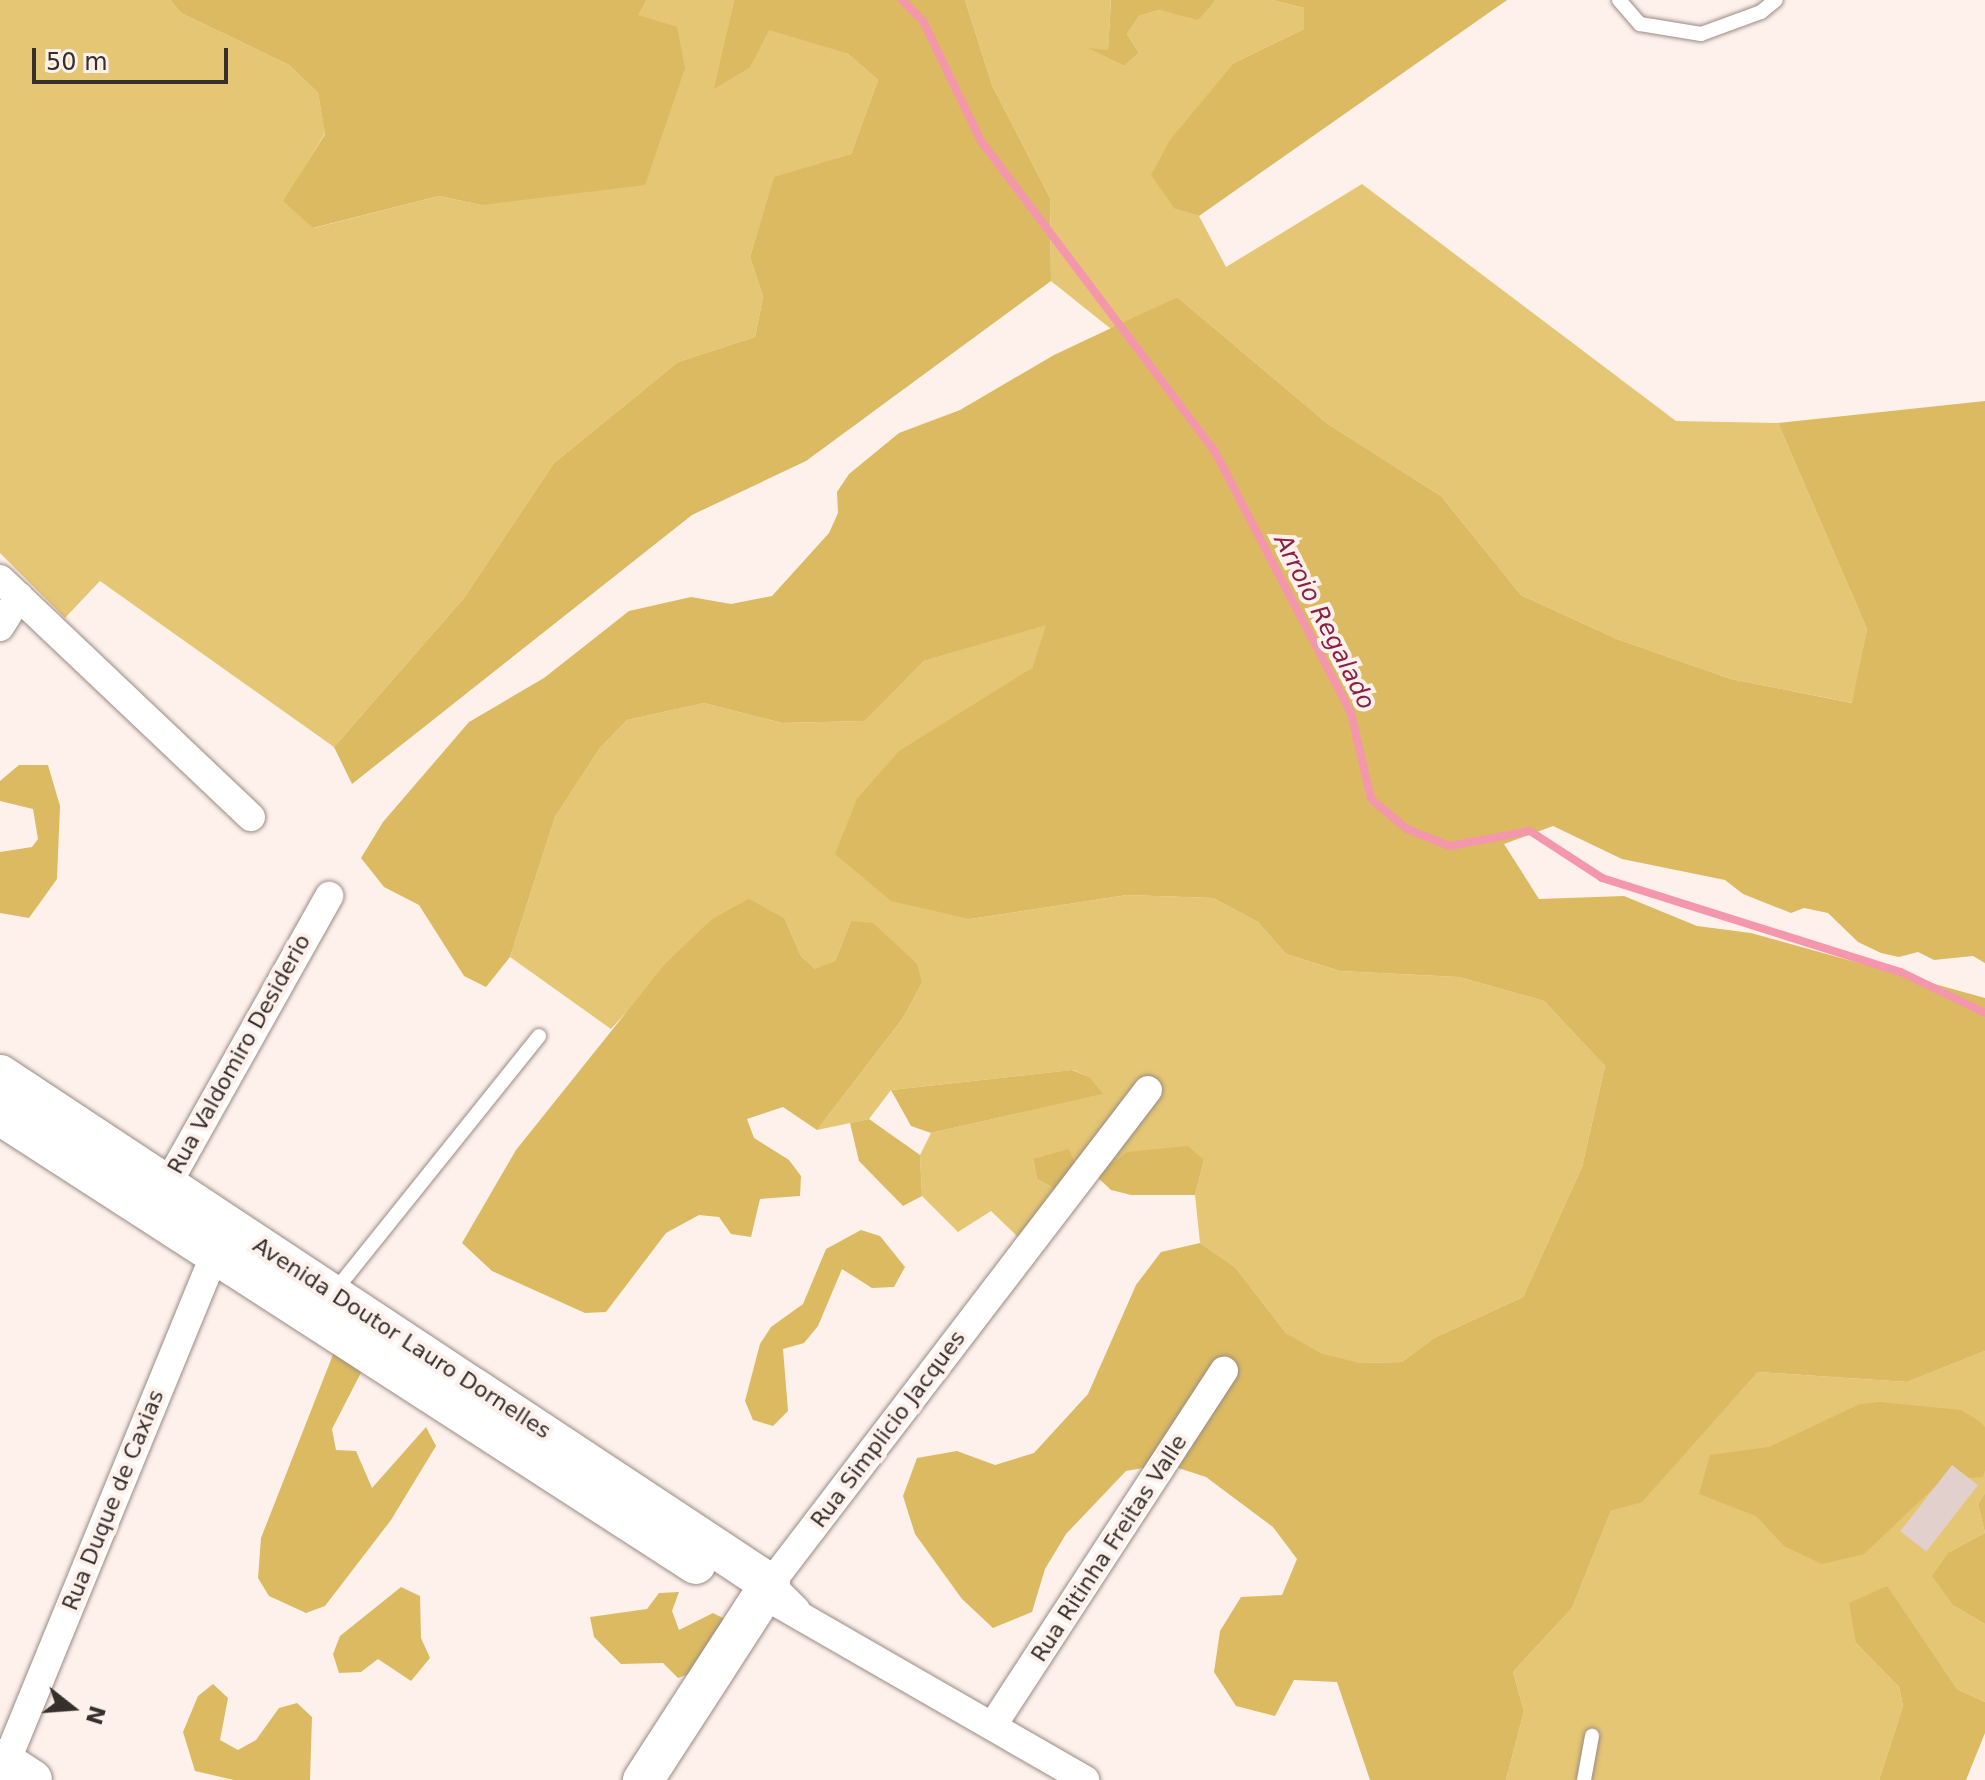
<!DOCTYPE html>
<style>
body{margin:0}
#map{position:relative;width:1985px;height:1780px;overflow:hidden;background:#fef1eb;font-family:"DejaVu Sans",sans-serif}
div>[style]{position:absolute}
.green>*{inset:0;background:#e5c674}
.forest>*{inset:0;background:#dbba61}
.stream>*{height:8px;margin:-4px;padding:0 4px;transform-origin:4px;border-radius:4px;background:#f496ac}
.building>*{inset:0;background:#e2d0cd;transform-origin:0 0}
.roads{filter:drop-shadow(0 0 2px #9a8b84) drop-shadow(0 0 2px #9a8b84)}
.lane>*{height:14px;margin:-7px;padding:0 7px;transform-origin:7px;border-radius:7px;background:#fff}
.street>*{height:28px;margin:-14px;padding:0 14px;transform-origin:14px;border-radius:14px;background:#fff}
.secondary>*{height:40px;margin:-20px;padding:0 20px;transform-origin:20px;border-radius:20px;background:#fff}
span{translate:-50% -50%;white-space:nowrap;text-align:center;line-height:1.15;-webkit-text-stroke:8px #fef1eb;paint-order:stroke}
.street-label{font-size:22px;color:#36302d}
.water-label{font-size:24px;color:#8c1f45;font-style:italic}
.north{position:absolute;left:32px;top:1668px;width:80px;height:80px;-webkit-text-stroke:6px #fef1eb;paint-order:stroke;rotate:107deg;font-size:22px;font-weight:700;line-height:32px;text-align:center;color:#36302d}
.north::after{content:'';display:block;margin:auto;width:28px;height:36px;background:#36302d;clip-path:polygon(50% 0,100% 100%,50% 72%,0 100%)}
.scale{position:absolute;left:32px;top:48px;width:196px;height:36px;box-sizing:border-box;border:4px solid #36302d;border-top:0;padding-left:10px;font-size:24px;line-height:28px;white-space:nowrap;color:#36302d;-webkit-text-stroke:6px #fef1eb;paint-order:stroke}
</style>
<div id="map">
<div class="green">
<i style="clip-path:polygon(0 0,170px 0,181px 13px,289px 65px,318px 93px,325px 133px,284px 201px,314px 228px,439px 196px,481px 205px,646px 0,734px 0,715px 88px,750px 68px,768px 29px,848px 54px,878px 80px,851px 154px,774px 178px,750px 257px,763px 297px,755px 337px,678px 362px,554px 463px,464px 598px,334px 747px,100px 581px,65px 618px,0 553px)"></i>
<i style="clip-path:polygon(965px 0,1111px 0,1108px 51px,1091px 49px,1124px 66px,1139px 53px,1127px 34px,1139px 16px,1159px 10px,1198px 19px,1216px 0,1272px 0,1304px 8px,1304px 29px,1234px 63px,1175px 209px,1199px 216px,1226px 267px,1362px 184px,1676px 421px,1778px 423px,1867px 629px,1853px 703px,1731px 679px,1617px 639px,1521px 595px,1441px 496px,1328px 424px,1177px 297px,1111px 329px,1051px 281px,1050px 198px,992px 85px)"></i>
<i style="clip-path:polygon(1047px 624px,1032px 668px,991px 698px,970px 919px,1127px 895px,1213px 898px,1258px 922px,1286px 954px,1340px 971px,1459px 977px,1544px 1001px,1605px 1066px,1582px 1167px,1523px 1297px,1434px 1338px,1402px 1362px,1361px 1363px,1322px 1355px,1286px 1333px,1235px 1267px,1200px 1243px,1195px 1195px,1204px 1160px,1096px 1176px,1033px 1159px,1037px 1179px,1055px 1189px,1019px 1238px,991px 1211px,958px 1232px,922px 1196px,920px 1155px,931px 1133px,1102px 1094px,1090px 1077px,1073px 1070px,891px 1090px,869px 1119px,817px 1130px,903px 1018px,922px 983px,851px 921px,835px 961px,816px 970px,801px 956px,785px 919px,712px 919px,611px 1029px,510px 957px,555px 817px,600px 748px,627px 720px,704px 703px,782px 723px,863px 721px,924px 661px)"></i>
<i style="clip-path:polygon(1985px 1351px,1985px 1493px,1978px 1504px,1985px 1533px,1949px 1552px,1954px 1606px,1985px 1624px,1985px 1702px,1957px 1689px,1886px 1586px,1856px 1643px,1899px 1687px,1903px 1706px,1879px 1780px,1506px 1780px,1524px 1711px,1513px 1672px,1572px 1608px,1611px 1511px,1642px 1501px,1758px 1372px,1907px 1382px)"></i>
</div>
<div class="forest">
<i style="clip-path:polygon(170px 0,646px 0,638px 15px,677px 27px,685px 68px,645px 185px,481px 205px,439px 196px,313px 228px,283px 201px,325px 134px,318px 93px,289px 65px,181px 13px)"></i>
<i style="clip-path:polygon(734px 0,965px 0,992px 85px,1050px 198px,1051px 281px,806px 461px,692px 515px,352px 784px,334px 747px,464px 598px,554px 463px,678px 362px,755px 337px,763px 297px,750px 257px,774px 177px,851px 154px,878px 80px,848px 54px,769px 30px,750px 68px,714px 89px)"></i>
<i style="clip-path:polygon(1111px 0,1216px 0,1198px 20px,1159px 10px,1139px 16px,1127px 34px,1139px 53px,1124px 66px,1088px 48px,1108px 50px)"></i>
<i style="clip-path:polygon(1272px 0,1507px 0,1199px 216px,1175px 209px,1151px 175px,1170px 140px,1234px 63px,1304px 29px,1304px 8px)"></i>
<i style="clip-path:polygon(1177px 297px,1328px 424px,1441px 496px,1521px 595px,1617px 639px,1731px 679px,1852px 703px,1867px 629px,1778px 423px,1985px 401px,1985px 963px,1973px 956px,1934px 960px,1918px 952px,1899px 957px,1881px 953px,1858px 942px,1828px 913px,1804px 908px,1791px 913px,1743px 894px,1725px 880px,1622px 859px,1553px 826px,1504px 844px,1539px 899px,1624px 896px,1697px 926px,1751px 933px,1985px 998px,1985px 1351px,1907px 1382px,1758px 1372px,1642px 1502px,1611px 1511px,1572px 1608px,1513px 1672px,1524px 1711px,1506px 1780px,1370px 1780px,1337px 1682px,1294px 1680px,1275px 1716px,1236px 1706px,1214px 1672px,1220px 1631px,1241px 1597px,1282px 1595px,1297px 1559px,1273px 1527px,1206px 1477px,1166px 1464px,1126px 1471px,1066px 1534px,1045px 1569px,1032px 1612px,993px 1628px,962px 1599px,915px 1534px,903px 1496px,917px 1458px,957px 1451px,995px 1465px,1034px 1453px,1088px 1394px,1136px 1285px,1161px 1252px,1200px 1243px,1235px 1267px,1286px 1333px,1322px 1354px,1361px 1363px,1402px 1362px,1434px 1338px,1523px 1297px,1582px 1167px,1605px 1066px,1544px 1001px,1459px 977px,1340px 971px,1286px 954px,1258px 922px,1213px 898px,1127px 895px,970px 919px,891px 901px,835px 854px,857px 799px,899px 751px,1032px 668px,1046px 625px,924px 661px,864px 721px,782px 723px,704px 703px,627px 720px,600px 748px,555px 817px,510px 957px,486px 987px,464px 976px,419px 905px,384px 887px,361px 858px,383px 822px,469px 722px,544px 678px,629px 611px,691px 597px,731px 604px,772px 596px,829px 533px,838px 513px,837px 492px,849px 474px,899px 433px,960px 410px,1054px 355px)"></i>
<i style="clip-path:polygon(19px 765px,48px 765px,60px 806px,57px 879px,29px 918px,0 913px,0 852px,32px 847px,38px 839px,33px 809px,0 801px,0 781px)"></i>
<i style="clip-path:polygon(749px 899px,785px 919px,801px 956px,815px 969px,835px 961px,851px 921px,873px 923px,917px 964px,922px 983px,903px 1018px,817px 1130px,783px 1107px,747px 1119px,754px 1138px,789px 1160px,801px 1176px,800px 1196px,760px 1199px,751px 1237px,731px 1234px,719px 1217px,699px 1215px,666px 1233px,606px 1312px,585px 1313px,492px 1271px,462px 1243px,516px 1150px,665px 964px,712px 919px)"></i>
<i style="clip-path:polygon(1072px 1070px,1090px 1077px,1103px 1094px,931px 1133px,911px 1126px,891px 1090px)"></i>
<i style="clip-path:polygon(869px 1119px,920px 1155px,922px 1196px,903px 1206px,859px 1161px,850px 1123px)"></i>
<i style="clip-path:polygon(1188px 1146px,1204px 1160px,1195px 1195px,1131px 1195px,1111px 1190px,1096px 1176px,1127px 1152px)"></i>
<i style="clip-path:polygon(1069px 1149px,1080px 1174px,1055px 1189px,1037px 1179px,1033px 1159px)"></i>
<i style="clip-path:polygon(861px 1230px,880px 1236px,905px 1267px,894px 1287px,872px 1288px,842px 1269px,818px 1326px,804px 1343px,783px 1349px,788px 1411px,773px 1426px,753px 1420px,745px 1401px,760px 1344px,771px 1327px,803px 1304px,826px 1249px)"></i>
<i style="clip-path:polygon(334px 1352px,368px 1359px,332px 1429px,336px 1450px,356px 1451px,372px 1488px,426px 1427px,436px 1446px,391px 1520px,325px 1606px,306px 1613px,269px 1596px,258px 1578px,261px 1538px)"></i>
<i style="clip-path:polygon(1880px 1402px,1961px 1410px,1979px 1421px,1985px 1427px,1985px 1470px,1983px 1477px,1942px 1480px,1864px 1554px,1822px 1564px,1784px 1546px,1756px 1516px,1699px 1494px,1710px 1455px,1769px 1447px,1860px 1404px)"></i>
<i style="clip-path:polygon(1985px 1493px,1985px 1624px,1954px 1606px,1932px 1576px,1949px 1552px,1985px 1533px,1978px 1504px)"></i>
<i style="clip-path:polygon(1887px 1586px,1957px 1689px,1985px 1702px,1985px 1733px,1966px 1780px,1879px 1780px,1903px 1706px,1899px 1687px,1856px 1643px,1849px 1603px)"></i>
<i style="clip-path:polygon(401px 1587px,420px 1596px,421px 1638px,430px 1658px,411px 1681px,378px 1659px,361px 1672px,339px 1673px,333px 1654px,340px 1636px)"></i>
<i style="clip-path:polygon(679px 1592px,672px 1611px,679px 1630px,713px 1613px,731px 1622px,697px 1671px,678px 1678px,663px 1663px,621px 1664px,594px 1637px,590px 1617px,647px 1609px,659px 1593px)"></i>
<i style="clip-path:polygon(213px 1684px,228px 1698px,220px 1740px,238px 1750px,256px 1740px,279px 1708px,297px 1703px,312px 1717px,310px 1780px,234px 1780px,195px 1771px,183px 1732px,198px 1696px)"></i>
</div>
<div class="stream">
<i style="left:902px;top:0;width:30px;rotate:45deg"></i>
<i style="left:923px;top:21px;width:133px;rotate:64.2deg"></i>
<i style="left:981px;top:141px;width:387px;rotate:53deg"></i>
<i style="left:1214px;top:450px;width:297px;rotate:62.5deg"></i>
<i style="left:1351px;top:713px;width:88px;rotate:76.9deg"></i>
<i style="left:1371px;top:799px;width:47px;rotate:39.8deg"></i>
<i style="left:1407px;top:829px;width:46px;rotate:21.6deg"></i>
<i style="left:1450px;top:846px;width:81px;rotate:-10.6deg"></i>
<i style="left:1530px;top:831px;width:86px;rotate:33.1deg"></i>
<i style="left:1602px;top:878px;width:313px;rotate:17.5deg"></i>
<i style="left:1901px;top:972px;width:93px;rotate:26deg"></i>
</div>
<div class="building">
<i style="left:1952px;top:1465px;width:33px;height:84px;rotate:38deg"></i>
</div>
<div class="roads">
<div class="lane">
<i style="left:1619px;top:0;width:32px;rotate:49deg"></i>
<i style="left:1640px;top:24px;width:62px;rotate:9.3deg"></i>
<i style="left:1701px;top:34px;width:64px;rotate:-20.1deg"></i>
<i style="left:1761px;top:12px;width:19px;rotate:-39deg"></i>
<i style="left:334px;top:1292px;width:328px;rotate:-51.3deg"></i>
<i style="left:1584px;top:1780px;width:45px;rotate:-79.7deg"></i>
</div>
<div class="street">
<i style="left:0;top:579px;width:346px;rotate:43.5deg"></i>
<i style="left:0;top:627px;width:36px;rotate:-58deg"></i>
<i style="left:158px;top:1201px;width:350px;rotate:-60.7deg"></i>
<i style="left:781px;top:1605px;width:351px;rotate:29.9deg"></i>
<i style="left:796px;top:1610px;width:37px;rotate:-135deg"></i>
<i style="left:770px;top:1584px;width:622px;rotate:-52.58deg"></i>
<i style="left:993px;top:1725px;width:423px;rotate:-56.9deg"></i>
<i style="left:0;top:1777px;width:582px;rotate:-67.67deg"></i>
</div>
<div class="secondary">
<i style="left:0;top:1075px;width:923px;rotate:33.47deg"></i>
<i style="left:770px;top:1584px;width:234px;rotate:122.9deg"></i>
<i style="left:0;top:1115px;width:828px;rotate:32.83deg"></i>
<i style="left:0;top:1759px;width:38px;rotate:33deg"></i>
</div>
</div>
<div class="street-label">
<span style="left:239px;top:1054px;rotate:-61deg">Rua Valdomiro Desiderio</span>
<span style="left:402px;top:1338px;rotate:33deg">Avenida Doutor Lauro Dornelles</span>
<span style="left:888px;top:1429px;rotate:-53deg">Rua Simplicio Jacques</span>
<span style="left:113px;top:1500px;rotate:-68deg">Rua Duque de Caxias</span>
<span style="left:1109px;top:1548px;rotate:-57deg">Rua Ritinha Freitas Valle</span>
</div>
<div class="water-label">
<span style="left:1324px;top:622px;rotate:63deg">Arroio Regalado</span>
</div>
<div class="north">N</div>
<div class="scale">50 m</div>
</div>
